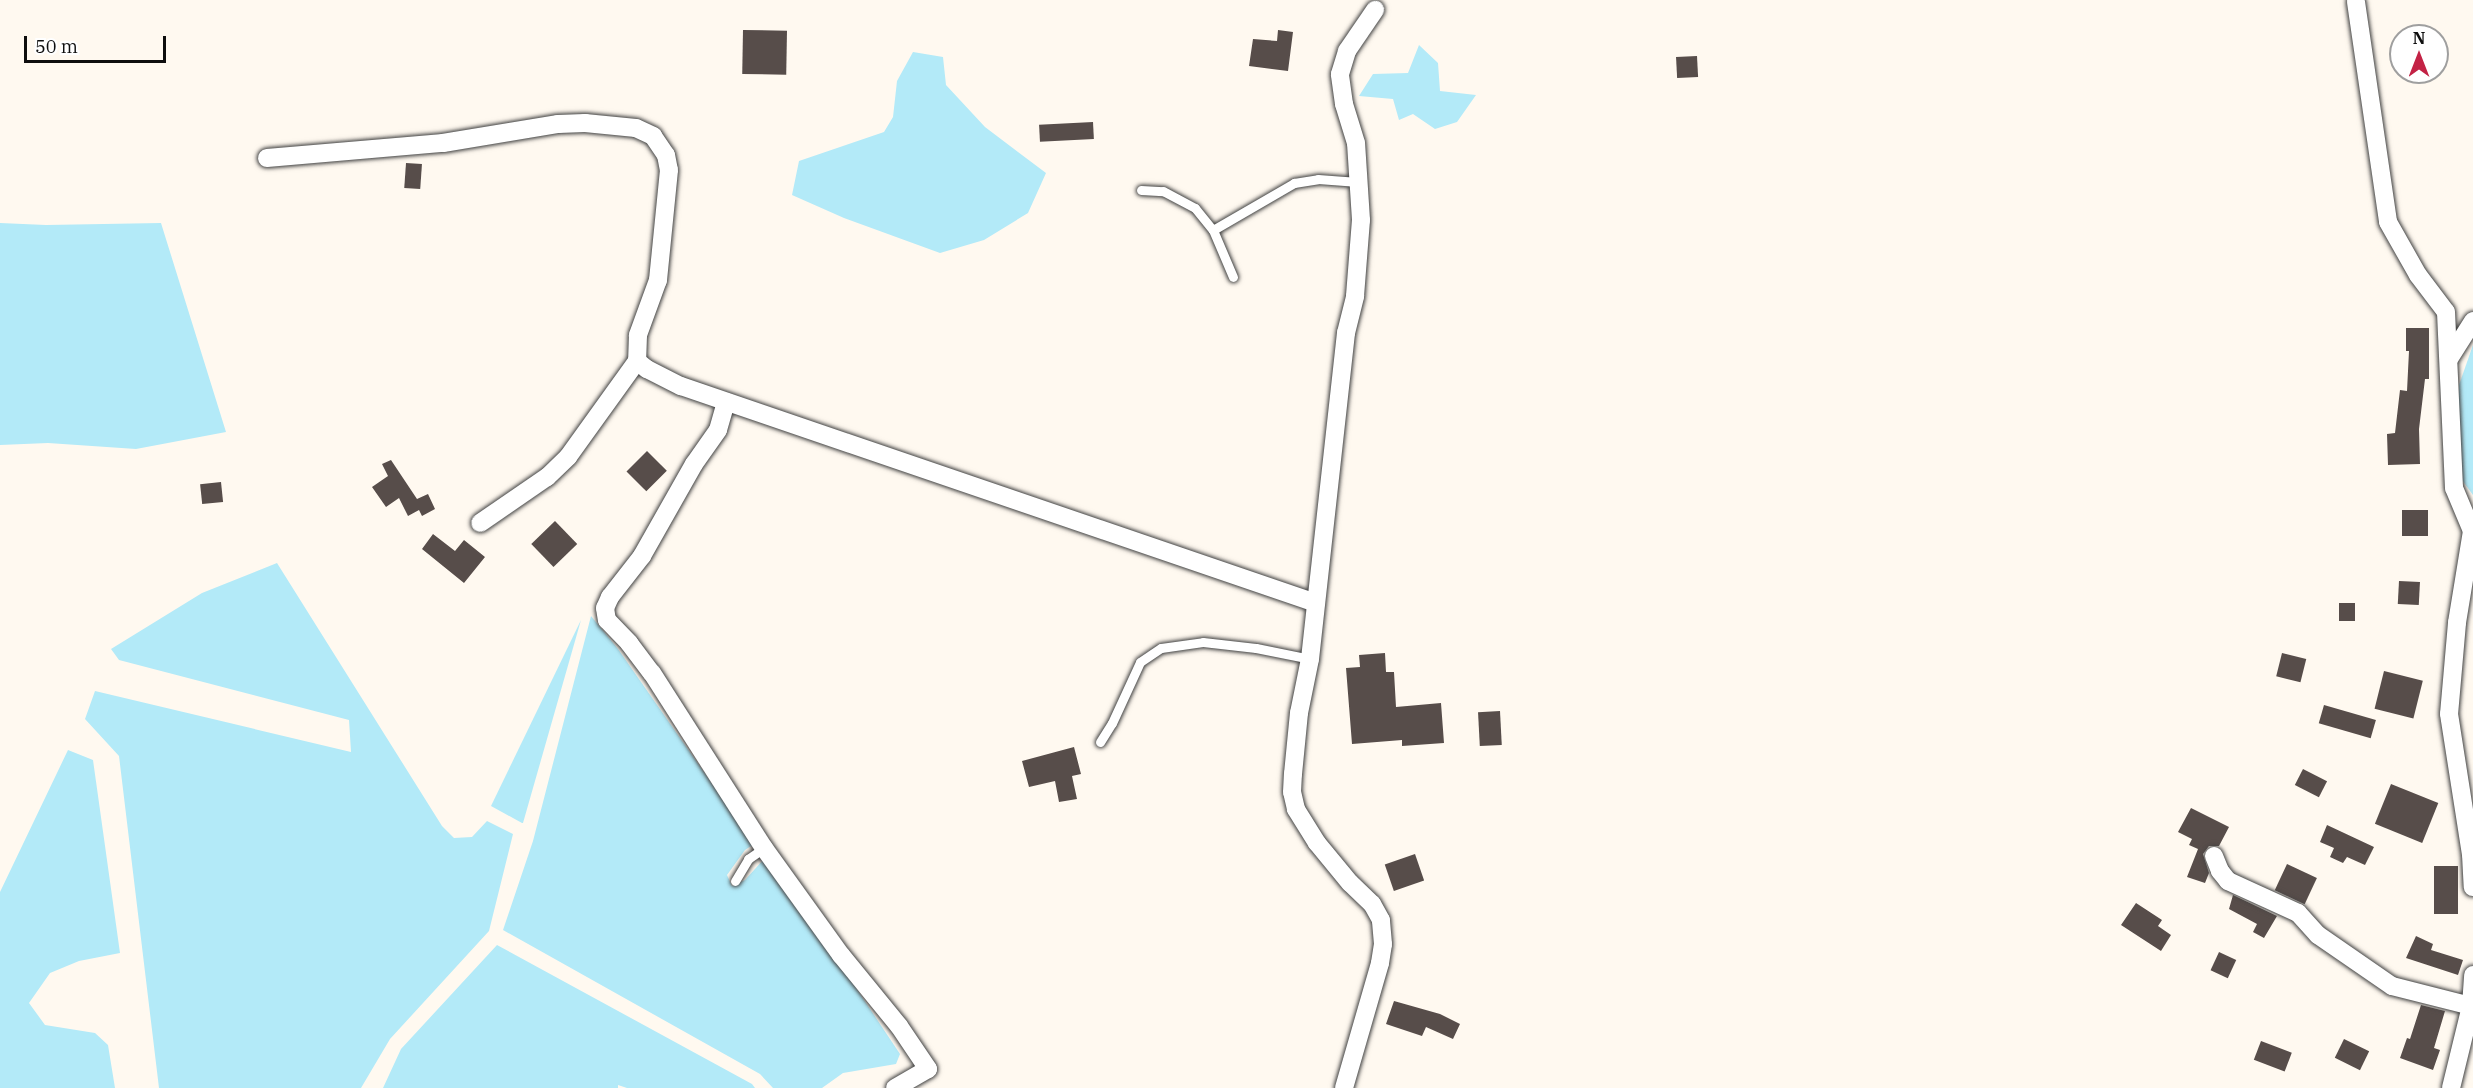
<!DOCTYPE html>
<style>
body{margin:0}
#map{position:relative;width:2473px;height:1088px;overflow:hidden;background:#fff9f0;font-family:"IBM Plex Serif",serif}
div>[style]{position:absolute}
.water>*{inset:0;background:#b3eaf8}
.building>*{inset:0;background:#574d4a;transform-origin:0 0}
.roads{filter:drop-shadow(0 0 2px #414141) drop-shadow(0 0 2px #414141)}
.service>*{height:9px;margin:-4.5px;padding:0 4.5px;transform-origin:4.5px;border-radius:4.5px;background:#fff}
.minor>*{height:18px;margin:-9px;padding:0 9px;transform-origin:9px;border-radius:9px;background:#fff}
span{translate:-50% -50%;white-space:nowrap;text-align:center;line-height:1.15;-webkit-text-stroke:6px #fff;paint-order:stroke}
.north{position:absolute;left:2389px;top:24px;width:60px;height:60px;box-sizing:border-box;background:#fff;border:2px solid #9f9f9f;border-radius:50%;rotate:0deg;font-size:16px;font-weight:700;line-height:24px;text-align:center;color:#0e0e0e}
.north::after{content:'';display:block;margin:auto;width:21px;height:27px;background:#c32245;clip-path:polygon(50% 0,100% 100%,50% 72%,0 100%)}
.scale{position:absolute;left:24px;top:36px;width:142px;height:27px;box-sizing:border-box;border:3px solid #0e0e0e;border-top:0;padding-left:8px;font-size:18px;line-height:21px;white-space:nowrap;color:#0e0e0e;-webkit-text-stroke:4px #fff;paint-order:stroke}
</style>
<div id="map">
<div class="water">
<i style="clip-path:polygon(1419px 45px,1438px 63px,1440px 91px,1476px 95px,1457px 122px,1435px 129px,1413px 114px,1399px 120px,1393px 99px,1359px 96px,1373px 74px,1408px 73px)"></i>
<i style="clip-path:polygon(913px 52px,943px 57px,946px 85px,985px 127px,1046px 173px,1028px 213px,984px 240px,940px 253px,844px 218px,792px 195px,799px 161px,884px 132px,893px 117px,897px 81px)"></i>
<i style="clip-path:polygon(0 223px,46px 225px,161px 223px,226px 432px,136px 449px,48px 443px,0 445px)"></i>
<i style="clip-path:polygon(2473px 345px,2473px 495px,2457px 473px,2459px 385px)"></i>
<i style="clip-path:polygon(277px 563px,442px 826px,454px 838px,472px 837px,487px 821px,513px 834px,489px 931px,390px 1039px,361px 1088px,159px 1088px,119px 756px,85px 719px,95px 691px,351px 752px,349px 720px,119px 660px,111px 649px,202px 593px)"></i>
<i style="clip-path:polygon(591px 616px,618px 649px,754px 844px,745px 850px,727px 875px,732px 886px,745px 880px,764px 859px,836px 958px,900px 1054px,896px 1064px,843px 1073px,822px 1088px,773px 1088px,760px 1074px,503px 930px,533px 841px)"></i>
<i style="clip-path:polygon(581px 620px,523px 823px,522px 823px,491px 806px)"></i>
<i style="clip-path:polygon(68px 750px,93px 760px,120px 953px,79px 961px,50px 973px,29px 1003px,45px 1025px,95px 1033px,108px 1045px,115px 1088px,0 1088px,0 892px)"></i>
<i style="clip-path:polygon(497px 945px,752px 1084px,755px 1088px,627px 1088px,618px 1085px,618px 1088px,383px 1088px,401px 1049px)"></i>
</div>
<div class="building">
<i style="left:743px;top:30px;width:44px;height:44px;rotate:1deg"></i>
<i style="clip-path:polygon(1278px 30px,1293px 32px,1288px 71px,1249px 66px,1253px 39px,1277px 41px)"></i>
<i style="left:1697px;top:56px;width:21px;height:21px;rotate:87deg"></i>
<i style="left:1093px;top:122px;width:17px;height:54px;rotate:87deg"></i>
<i style="left:406px;top:163px;width:16px;height:25px;rotate:4deg"></i>
<i style="clip-path:polygon(2406px 328px,2429px 328px,2429px 379px,2425px 379px,2419px 429px,2420px 464px,2388px 465px,2387px 434px,2395px 433px,2400px 390px,2407px 391px,2409px 351px,2406px 351px)"></i>
<i style="left:647px;top:451px;width:28px;height:29px;rotate:45deg"></i>
<i style="clip-path:polygon(391px 460px,417px 499px,428px 494px,435px 509px,422px 516px,419px 510px,408px 516px,399px 498px,386px 507px,372px 487px,388px 476px,382px 464px)"></i>
<i style="left:221px;top:482px;width:20px;height:21px;rotate:84deg"></i>
<i style="left:2402px;top:510px;width:26px;height:26px"></i>
<i style="left:555px;top:521px;width:32px;height:33px;rotate:46deg"></i>
<i style="clip-path:polygon(433px 534px,455px 551px,464px 540px,485px 557px,464px 583px,422px 549px)"></i>
<i style="left:2399px;top:581px;width:21px;height:23px;rotate:3deg"></i>
<i style="left:2339px;top:603px;width:16px;height:18px"></i>
<i style="clip-path:polygon(1385px 653px,1386px 672px,1394px 672px,1396px 707px,1441px 703px,1444px 743px,1402px 746px,1402px 740px,1352px 744px,1346px 668px,1360px 667px,1359px 655px)"></i>
<i style="left:2282px;top:653px;width:25px;height:24px;rotate:14deg"></i>
<i style="left:2384px;top:671px;width:40px;height:39px;rotate:14deg"></i>
<i style="left:2324px;top:705px;width:54px;height:19px;rotate:16deg"></i>
<i style="left:1500px;top:711px;width:34px;height:22px;rotate:87deg"></i>
<i style="clip-path:polygon(1074px 747px,1081px 774px,1072px 776px,1077px 799px,1059px 802px,1055px 781px,1029px 787px,1022px 761px)"></i>
<i style="left:2303px;top:769px;width:27px;height:18px;rotate:27deg"></i>
<i style="left:2391px;top:784px;width:51px;height:43px;rotate:22deg"></i>
<i style="clip-path:polygon(2191px 808px,2229px 827px,2219px 846px,2209px 846px,2203px 854px,2209px 873px,2205px 883px,2187px 877px,2198px 849px,2189px 845px,2192px 839px,2178px 832px)"></i>
<i style="clip-path:polygon(2327px 825px,2374px 847px,2365px 865px,2347px 857px,2343px 863px,2330px 857px,2334px 848px,2320px 842px)"></i>
<i style="left:1415px;top:854px;width:28px;height:32px;rotate:71deg"></i>
<i style="left:2287px;top:864px;width:33px;height:29px;rotate:25deg"></i>
<i style="left:2434px;top:866px;width:24px;height:48px"></i>
<i style="clip-path:polygon(2233px 895px,2277px 916px,2264px 938px,2253px 932px,2257px 924px,2229px 909px)"></i>
<i style="clip-path:polygon(2136px 903px,2162px 920px,2158px 926px,2171px 935px,2161px 951px,2121px 925px)"></i>
<i style="clip-path:polygon(2416px 936px,2433px 944px,2431px 950px,2463px 960px,2458px 975px,2406px 958px)"></i>
<i style="left:2219px;top:952px;width:19px;height:20px;rotate:25deg"></i>
<i style="clip-path:polygon(1394px 1001px,1440px 1014px,1460px 1024px,1453px 1039px,1426px 1027px,1422px 1036px,1386px 1024px)"></i>
<i style="clip-path:polygon(2421px 1005px,2445px 1011px,2434px 1048px,2440px 1050px,2433px 1070px,2400px 1058px,2407px 1038px,2410px 1039px)"></i>
<i style="left:2344px;top:1039px;width:28px;height:21px;rotate:26deg"></i>
<i style="left:2261px;top:1041px;width:33px;height:20px;rotate:21deg"></i>
</div>
<div class="roads">
<div class="service">
<i style="left:1141px;top:190px;width:22px;rotate:3deg"></i>
<i style="left:1163px;top:191px;width:36px;rotate:28deg"></i>
<i style="left:1195px;top:208px;width:28px;rotate:51deg"></i>
<i style="left:1213px;top:230px;width:51px;rotate:66.9deg"></i>
<i style="left:1213px;top:230px;width:94px;rotate:-30.1deg"></i>
<i style="left:1294px;top:183px;width:24px;rotate:-9deg"></i>
<i style="left:1318px;top:179px;width:40px;rotate:4.3deg"></i>
<i style="left:1100px;top:742px;width:22px;rotate:-58deg"></i>
<i style="left:1112px;top:723px;width:67px;rotate:-65.3deg"></i>
<i style="left:1140px;top:662px;width:25px;rotate:-34deg"></i>
<i style="left:1161px;top:648px;width:42px;rotate:-8.1deg"></i>
<i style="left:1203px;top:642px;width:53px;rotate:6.5deg"></i>
<i style="left:1256px;top:648px;width:55px;rotate:11.5deg"></i>
<i style="left:735px;top:881px;width:26px;rotate:-59deg"></i>
<i style="left:748px;top:859px;width:19px;rotate:-35deg"></i>
</div>
<div class="minor">
<i style="left:2356px;top:2px;width:222px;rotate:81.7deg"></i>
<i style="left:2388px;top:222px;width:61px;rotate:60.5deg"></i>
<i style="left:2418px;top:275px;width:46px;rotate:52.9deg"></i>
<i style="left:2446px;top:312px;width:176px;rotate:87.4deg"></i>
<i style="left:2454px;top:488px;width:47px;rotate:67.3deg"></i>
<i style="left:2472px;top:531px;width:93px;rotate:99.3deg"></i>
<i style="left:2457px;top:623px;width:91px;rotate:95deg"></i>
<i style="left:2449px;top:714px;width:142px;rotate:81.1deg"></i>
<i style="left:2471px;top:854px;width:33px;rotate:87deg"></i>
<i style="left:267px;top:158px;width:177px;rotate:-4.9deg"></i>
<i style="left:443px;top:143px;width:117px;rotate:-9.4deg"></i>
<i style="left:558px;top:124px;width:27px;rotate:-2deg"></i>
<i style="left:585px;top:123px;width:51px;rotate:5.6deg"></i>
<i style="left:636px;top:128px;width:19px;rotate:25deg"></i>
<i style="left:653px;top:136px;width:23px;rotate:56deg"></i>
<i style="left:666px;top:155px;width:15px;rotate:79deg"></i>
<i style="left:669px;top:170px;width:111px;rotate:95.7deg"></i>
<i style="left:658px;top:280px;width:59px;rotate:110deg"></i>
<i style="left:638px;top:335px;width:26px;rotate:92deg"></i>
<i style="left:637px;top:361px;width:118px;rotate:125.7deg"></i>
<i style="left:568px;top:457px;width:29px;rotate:136deg"></i>
<i style="left:547px;top:477px;width:81px;rotate:145.5deg"></i>
<i style="left:2449px;top:359px;width:45px;rotate:-57.7deg"></i>
<i style="left:637px;top:361px;width:13px;rotate:39deg"></i>
<i style="left:647px;top:369px;width:38px;rotate:27deg"></i>
<i style="left:681px;top:386px;width:671px;rotate:18.87deg"></i>
<i style="left:726px;top:402px;width:29px;rotate:106deg"></i>
<i style="left:718px;top:430px;width:42px;rotate:125.2deg"></i>
<i style="left:694px;top:464px;width:106px;rotate:119.5deg"></i>
<i style="left:642px;top:556px;width:52px;rotate:128deg"></i>
<i style="left:610px;top:597px;width:12px;rotate:114deg"></i>
<i style="left:605px;top:608px;width:12px;rotate:81deg"></i>
<i style="left:607px;top:620px;width:32px;rotate:46deg"></i>
<i style="left:629px;top:643px;width:38px;rotate:53deg"></i>
<i style="left:652px;top:673px;width:208px;rotate:57.4deg"></i>
<i style="left:764px;top:848px;width:132px;rotate:54.3deg"></i>
<i style="left:841px;top:955px;width:92px;rotate:50.8deg"></i>
<i style="left:899px;top:1026px;width:52px;rotate:56deg"></i>
<i style="left:928px;top:1069px;width:38px;rotate:150deg"></i>
<i style="left:2214px;top:856px;width:16px;rotate:68deg"></i>
<i style="left:2220px;top:871px;width:13px;rotate:51deg"></i>
<i style="left:2228px;top:881px;width:77px;rotate:24.6deg"></i>
<i style="left:2298px;top:913px;width:30px;rotate:48deg"></i>
<i style="left:2318px;top:935px;width:90px;rotate:34.6deg"></i>
<i style="left:2392px;top:986px;width:81px;rotate:14.2deg"></i>
<i style="left:1344px;top:1088px;width:130px;rotate:-73.9deg"></i>
<i style="left:1380px;top:963px;width:19px;rotate:-81deg"></i>
<i style="left:1383px;top:944px;width:24px;rotate:-95deg"></i>
<i style="left:1381px;top:920px;width:18px;rotate:-119deg"></i>
<i style="left:1372px;top:904px;width:30px;rotate:-136deg"></i>
<i style="left:1350px;top:883px;width:52px;rotate:-129.5deg"></i>
<i style="left:1317px;top:843px;width:40px;rotate:-122deg"></i>
<i style="left:1296px;top:809px;width:17px;rotate:-103deg"></i>
<i style="left:1292px;top:792px;width:18px;rotate:-87deg"></i>
<i style="left:1293px;top:774px;width:61px;rotate:-84.4deg"></i>
<i style="left:1299px;top:713px;width:55px;rotate:-78.5deg"></i>
<i style="left:1310px;top:659px;width:328px;rotate:-83.7deg"></i>
<i style="left:1346px;top:333px;width:38px;rotate:-76deg"></i>
<i style="left:1355px;top:296px;width:76px;rotate:-85.5deg"></i>
<i style="left:1361px;top:220px;width:77px;rotate:-93.7deg"></i>
<i style="left:1356px;top:143px;width:41px;rotate:-107.1deg"></i>
<i style="left:1344px;top:104px;width:30px;rotate:-98deg"></i>
<i style="left:1340px;top:74px;width:24px;rotate:-73deg"></i>
<i style="left:1347px;top:51px;width:50px;rotate:-55.7deg"></i>
<i style="left:2451px;top:1088px;width:84px;rotate:-76.3deg"></i>
<i style="left:2471px;top:1006px;width:31px;rotate:-86deg"></i>
</div>
</div>
<div class="north">N</div>
<div class="scale">50 m</div>
</div>
